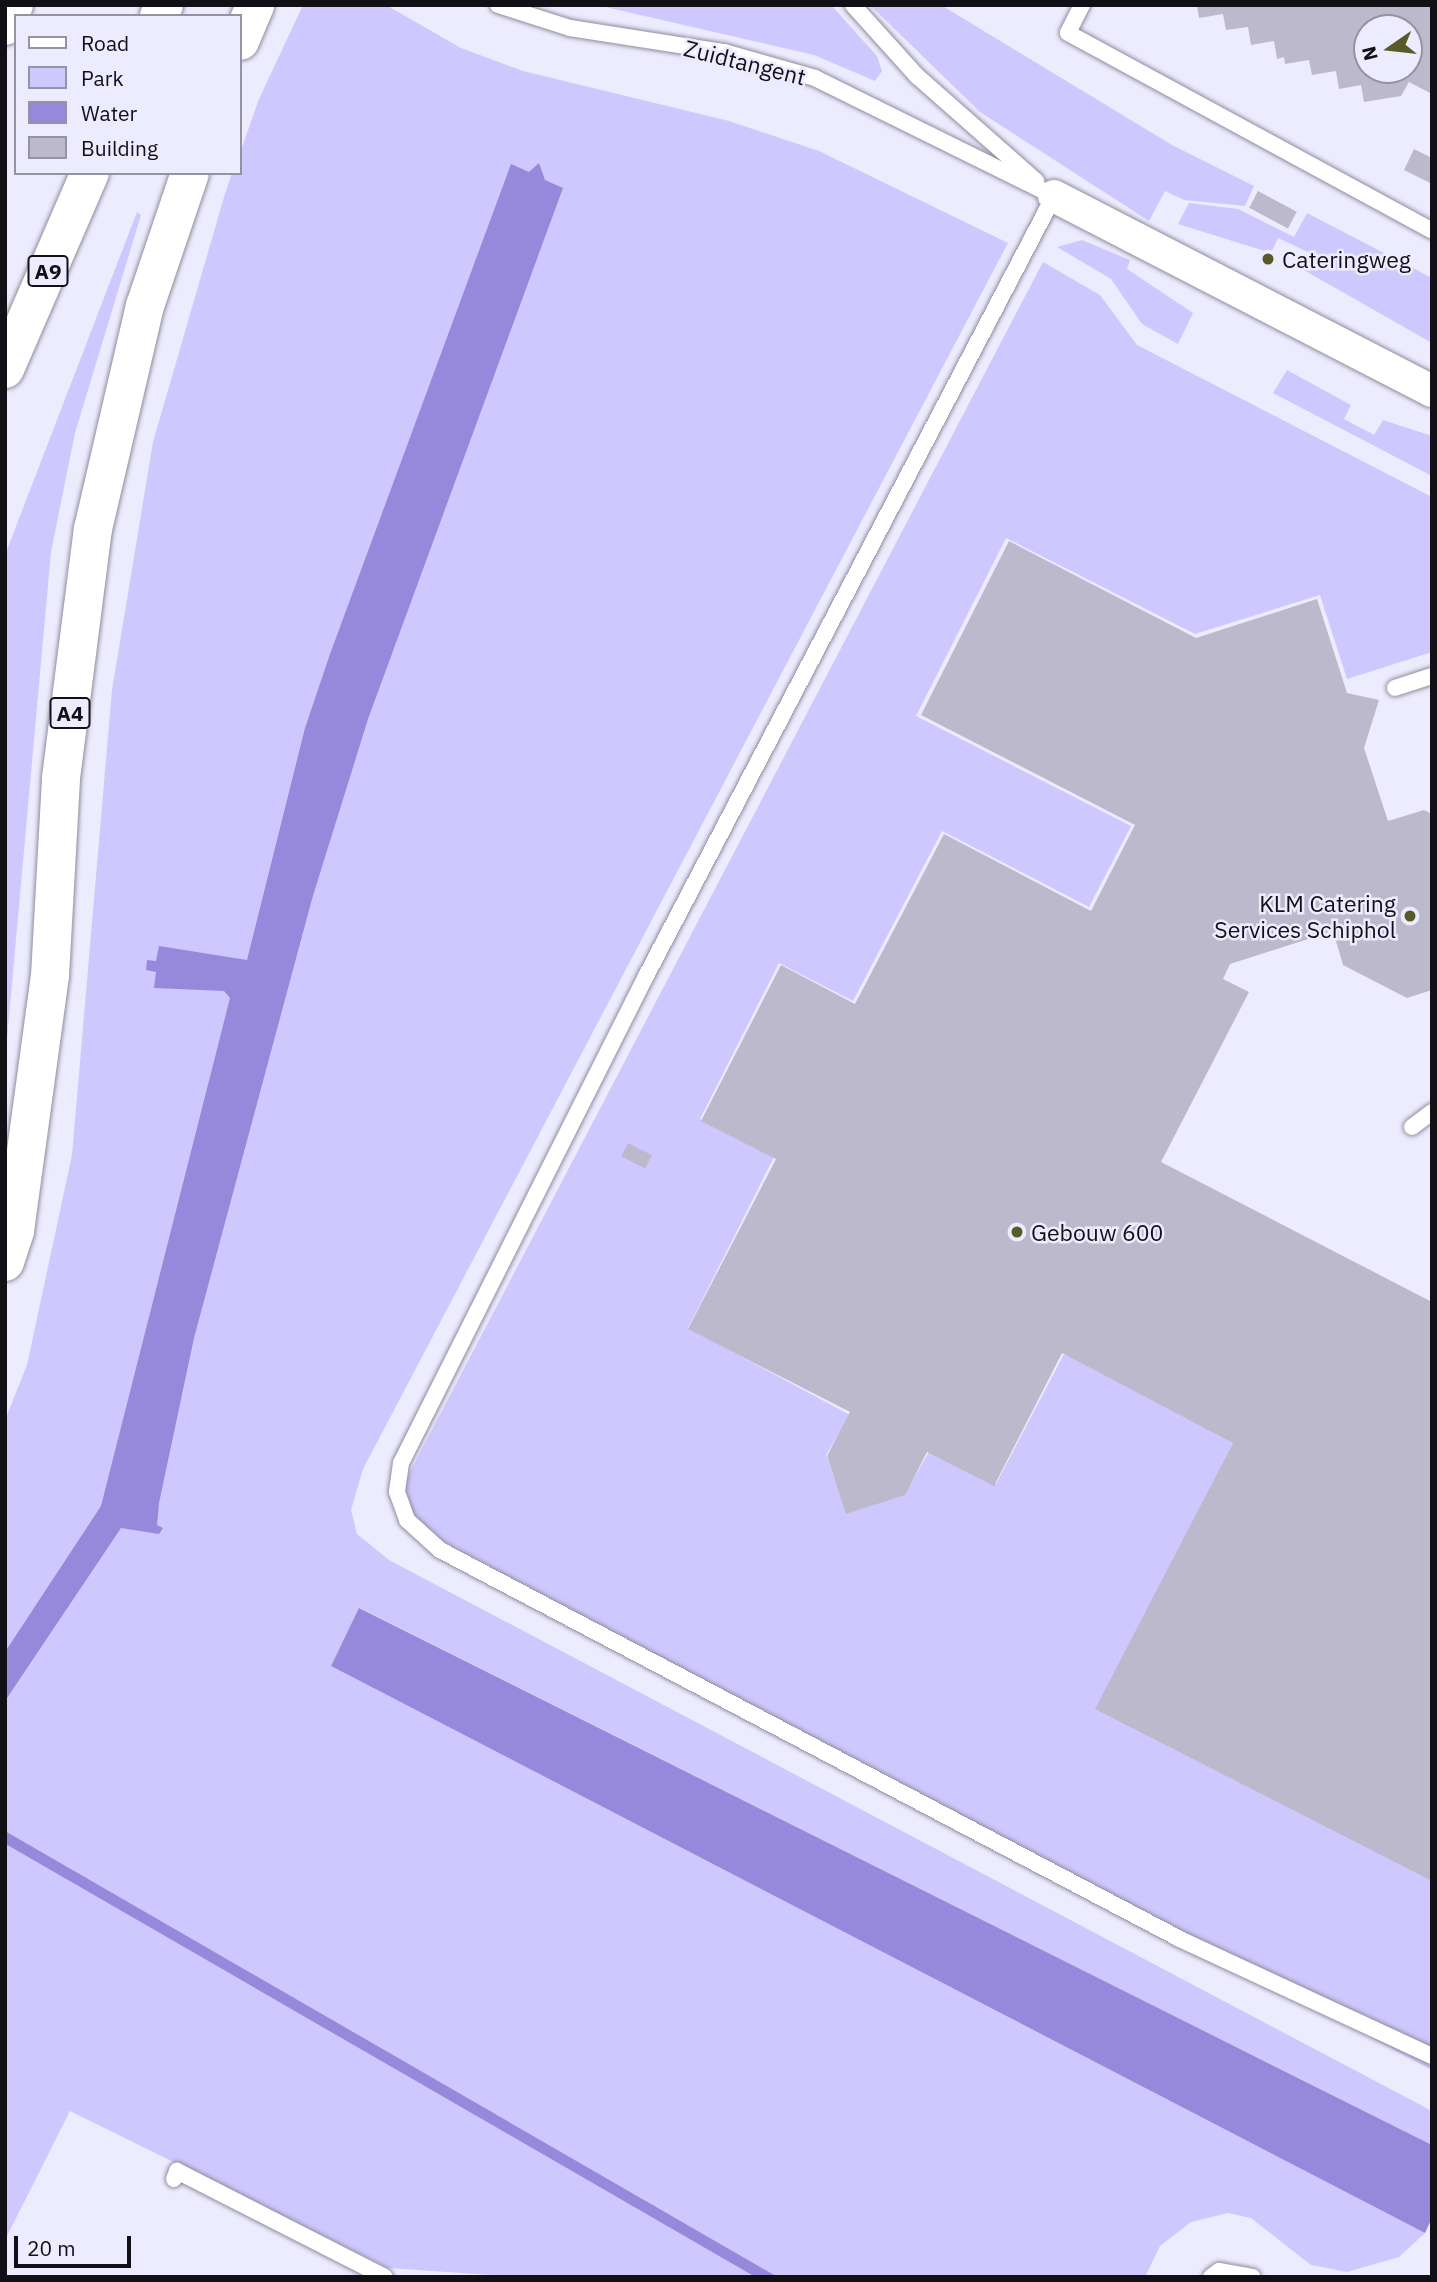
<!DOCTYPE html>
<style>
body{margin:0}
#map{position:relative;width:1437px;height:2282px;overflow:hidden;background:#edebfe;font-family:"IBM Plex Sans",sans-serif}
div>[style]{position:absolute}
.green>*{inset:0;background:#cfc8fe}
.water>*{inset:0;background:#9689dc;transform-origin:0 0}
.building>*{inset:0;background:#bbb9cb;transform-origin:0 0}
.roads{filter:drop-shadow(0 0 2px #8e8d9d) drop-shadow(0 0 2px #8e8d9d)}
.service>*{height:16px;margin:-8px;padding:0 8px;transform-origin:8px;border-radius:8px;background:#fff}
.minor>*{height:32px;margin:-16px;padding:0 16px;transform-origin:16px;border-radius:16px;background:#fff}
.motorway>*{height:38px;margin:-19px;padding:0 19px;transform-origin:19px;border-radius:19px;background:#fff}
.dots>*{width:19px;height:19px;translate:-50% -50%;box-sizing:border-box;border:4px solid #edebfe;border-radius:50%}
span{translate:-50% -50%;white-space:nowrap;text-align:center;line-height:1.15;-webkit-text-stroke:5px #edebfe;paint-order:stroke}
.shield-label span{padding:2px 5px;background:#edebfe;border:2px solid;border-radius:5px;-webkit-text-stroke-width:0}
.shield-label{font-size:21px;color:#111016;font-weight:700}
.street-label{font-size:23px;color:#111016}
.poi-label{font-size:23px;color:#111016}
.left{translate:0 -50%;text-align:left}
.right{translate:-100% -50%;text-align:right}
.frame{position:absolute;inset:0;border:7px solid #111016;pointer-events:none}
.legend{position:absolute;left:14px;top:14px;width:228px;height:161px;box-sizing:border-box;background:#edebfe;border:2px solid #9593a1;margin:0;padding:9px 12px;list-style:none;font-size:21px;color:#111016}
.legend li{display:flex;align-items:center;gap:14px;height:35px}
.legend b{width:35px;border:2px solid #9593a1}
.north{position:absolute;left:1353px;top:14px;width:70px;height:70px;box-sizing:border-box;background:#edebfe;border:2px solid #9593a1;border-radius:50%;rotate:256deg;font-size:19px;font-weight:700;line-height:28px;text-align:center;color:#111016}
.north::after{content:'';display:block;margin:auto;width:24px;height:32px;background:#595a27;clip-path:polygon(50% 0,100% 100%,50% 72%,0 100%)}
.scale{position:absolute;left:14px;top:2236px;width:117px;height:32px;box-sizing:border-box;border:4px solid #111016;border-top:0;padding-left:9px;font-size:21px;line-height:24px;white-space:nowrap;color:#111016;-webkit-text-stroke:5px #edebfe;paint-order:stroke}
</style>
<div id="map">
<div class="green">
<i style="clip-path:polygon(303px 5px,386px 5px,461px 48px,523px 71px,729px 121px,819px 151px,1008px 243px,363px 1469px,351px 1510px,357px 1534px,389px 1560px,1432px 2111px,1432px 2145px,360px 1608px,331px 1666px,1425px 2233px,1399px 2257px,1347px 2272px,1311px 2265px,1251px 2218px,1228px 2213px,1191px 2222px,1160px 2246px,1145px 2277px,520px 2277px,388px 2268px,70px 2111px,5px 2240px,5px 1420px,27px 1365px,72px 1155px,112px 690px,153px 442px,224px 197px,232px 173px,240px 173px,240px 153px,259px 99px)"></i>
<i style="clip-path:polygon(597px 5px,831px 5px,877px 56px,882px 71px,875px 81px,814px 55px)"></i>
<i style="clip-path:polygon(870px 5px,941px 5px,1172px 145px,1254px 186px,1245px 206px,1184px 200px,1165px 191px,1149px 221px,980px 112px)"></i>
<i style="clip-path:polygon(1189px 203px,1238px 209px,1294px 237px,1307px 213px,1432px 278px,1432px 343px,1302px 269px,1310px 253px,1278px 238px,1271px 253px,1178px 224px)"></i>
<i style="clip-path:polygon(137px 212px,141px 215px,75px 433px,51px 552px,5px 1061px,5px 555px)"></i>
<i style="clip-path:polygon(1082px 240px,1130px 260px,1127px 269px,1193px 313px,1178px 344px,1142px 324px,1111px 279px,1057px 247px)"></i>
<i style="clip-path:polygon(1043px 262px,1100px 295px,1137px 345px,1432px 497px,1432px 652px,1347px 679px,1320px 595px,1195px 634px,1006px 538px,916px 716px,1131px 826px,1089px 907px,942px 831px,853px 1001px,779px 963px,700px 1119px,774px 1157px,688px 1328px,850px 1415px,826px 1455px,847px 1513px,904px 1495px,929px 1452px,996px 1484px,1064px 1354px,1234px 1441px,1098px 1708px,1432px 1880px,1432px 2070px,416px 1527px,401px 1489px)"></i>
<i style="clip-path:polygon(1287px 370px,1351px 405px,1344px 419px,1374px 435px,1383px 420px,1432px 436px,1432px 476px,1273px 393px)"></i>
</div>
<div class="water">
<i style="clip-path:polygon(539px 163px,545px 180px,563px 188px,368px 719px,312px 899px,194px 1338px,159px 1503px,157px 1525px,163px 1528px,159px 1534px,121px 1528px,5px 1701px,5px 1652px,101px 1506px,230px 998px,224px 991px,154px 988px,156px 972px,146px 970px,147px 960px,156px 961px,159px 946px,247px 960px,305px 728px,330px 654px,511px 164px,529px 172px)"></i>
<i style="clip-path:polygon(359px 1608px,1432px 2145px,1432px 2218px,1425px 2233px,331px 1666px)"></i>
<i style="left:5px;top:1831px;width:889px;height:11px;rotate:30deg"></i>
</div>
<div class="building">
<i style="clip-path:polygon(evenodd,1197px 5px,1432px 5px,1432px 94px,1409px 82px,1401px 96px,1364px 102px,1361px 85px,1339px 89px,1336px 71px,1312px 75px,1309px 60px,1285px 64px,1284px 57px,1277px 59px,1274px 41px,1251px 45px,1248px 27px,1226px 30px,1223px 14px,1199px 18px,1197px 5px,1367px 28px,1409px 28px,1409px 70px,1367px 70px,1367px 28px)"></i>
<i style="clip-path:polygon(1414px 149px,1432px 158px,1432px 184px,1404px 170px)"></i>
<i style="left:1258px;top:191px;width:44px;height:19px;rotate:28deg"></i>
<i style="clip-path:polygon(1009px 541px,1196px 638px,1317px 599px,1347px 693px,1379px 700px,1364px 748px,1388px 821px,1424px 810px,1432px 814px,1432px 990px,1407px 998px,1343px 965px,1333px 931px,1230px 964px,1223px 979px,1249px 992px,1161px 1162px,1432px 1302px,1432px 1881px,1095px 1709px,1233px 1443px,1062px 1353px,994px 1486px,927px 1452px,905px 1495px,846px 1514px,827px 1456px,850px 1412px,688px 1329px,776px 1159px,701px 1121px,781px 965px,855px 1004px,944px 834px,1091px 911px,1135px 825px,921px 715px)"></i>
<i style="left:628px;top:1143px;width:27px;height:15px;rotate:27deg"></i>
</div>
<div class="roads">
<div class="service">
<i style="left:498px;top:5px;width:76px;rotate:17.7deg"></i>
<i style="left:570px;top:28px;width:156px;rotate:8.9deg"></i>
<i style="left:724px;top:52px;width:95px;rotate:15.9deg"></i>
<i style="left:815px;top:78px;width:267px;rotate:26.3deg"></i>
<i style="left:853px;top:5px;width:96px;rotate:48deg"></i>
<i style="left:917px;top:76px;width:159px;rotate:41.4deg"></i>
<i style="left:1082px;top:5px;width:31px;rotate:117deg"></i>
<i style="left:1068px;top:33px;width:414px;rotate:28.5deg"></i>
<i style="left:1054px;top:196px;width:882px;rotate:117.61deg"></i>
<i style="left:645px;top:978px;width:543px;rotate:116.71deg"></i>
<i style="left:401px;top:1463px;width:29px;rotate:98deg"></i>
<i style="left:397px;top:1492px;width:30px;rotate:70deg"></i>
<i style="left:407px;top:1520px;width:45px;rotate:42.3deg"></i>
<i style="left:440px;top:1550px;width:836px;rotate:27.73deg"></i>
<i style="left:1180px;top:1939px;width:278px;rotate:24.9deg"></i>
<i style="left:1395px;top:688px;width:39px;rotate:-18deg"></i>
<i style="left:1412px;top:1127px;width:25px;rotate:-37deg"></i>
<i style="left:174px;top:2179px;width:9px;rotate:-69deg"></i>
<i style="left:177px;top:2171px;width:233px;rotate:27deg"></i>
<i style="left:1211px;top:2277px;width:10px;rotate:-37deg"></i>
<i style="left:1219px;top:2271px;width:34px;rotate:10deg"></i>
</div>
<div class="minor">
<i style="left:1054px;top:196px;width:425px;rotate:27.3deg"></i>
</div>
<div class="motorway">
<i style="left:159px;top:16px;width:12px;rotate:-66deg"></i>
<i style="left:5px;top:26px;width:23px;rotate:-67deg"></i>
<i style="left:240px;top:41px;width:39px;rotate:-67deg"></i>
<i style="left:5px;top:369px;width:214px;rotate:-66.6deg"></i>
<i style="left:5px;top:1262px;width:33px;rotate:-72deg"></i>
<i style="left:15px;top:1231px;width:257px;rotate:-82.2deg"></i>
<i style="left:50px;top:976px;width:198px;rotate:-86.8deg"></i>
<i style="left:61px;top:778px;width:251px;rotate:-82.7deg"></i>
<i style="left:93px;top:529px;width:229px;rotate:-76.9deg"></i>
<i style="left:145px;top:306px;width:140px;rotate:-71.3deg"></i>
</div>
</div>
<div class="dots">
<i style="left:1268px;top:259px;background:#595a27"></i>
<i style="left:1410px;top:916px;background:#595a27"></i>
<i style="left:1017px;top:1232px;background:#595a27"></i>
</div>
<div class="shield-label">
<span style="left:48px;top:271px">A9</span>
<span style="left:70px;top:713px">A4</span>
</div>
<div class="street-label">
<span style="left:745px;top:62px;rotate:14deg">Zuidtangent</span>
</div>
<div class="poi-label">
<span class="left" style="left:1282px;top:259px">Cateringweg</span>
<span class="right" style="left:1396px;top:916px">KLM Catering<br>Services Schiphol</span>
<span class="left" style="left:1031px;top:1232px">Gebouw 600</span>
</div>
<div class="frame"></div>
<ul class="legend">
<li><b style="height:9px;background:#fff"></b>Road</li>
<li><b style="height:19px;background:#cfc8fe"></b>Park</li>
<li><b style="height:19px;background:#9689dc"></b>Water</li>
<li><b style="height:19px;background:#bbb9cb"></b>Building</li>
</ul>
<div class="north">N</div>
<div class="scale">20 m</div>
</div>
